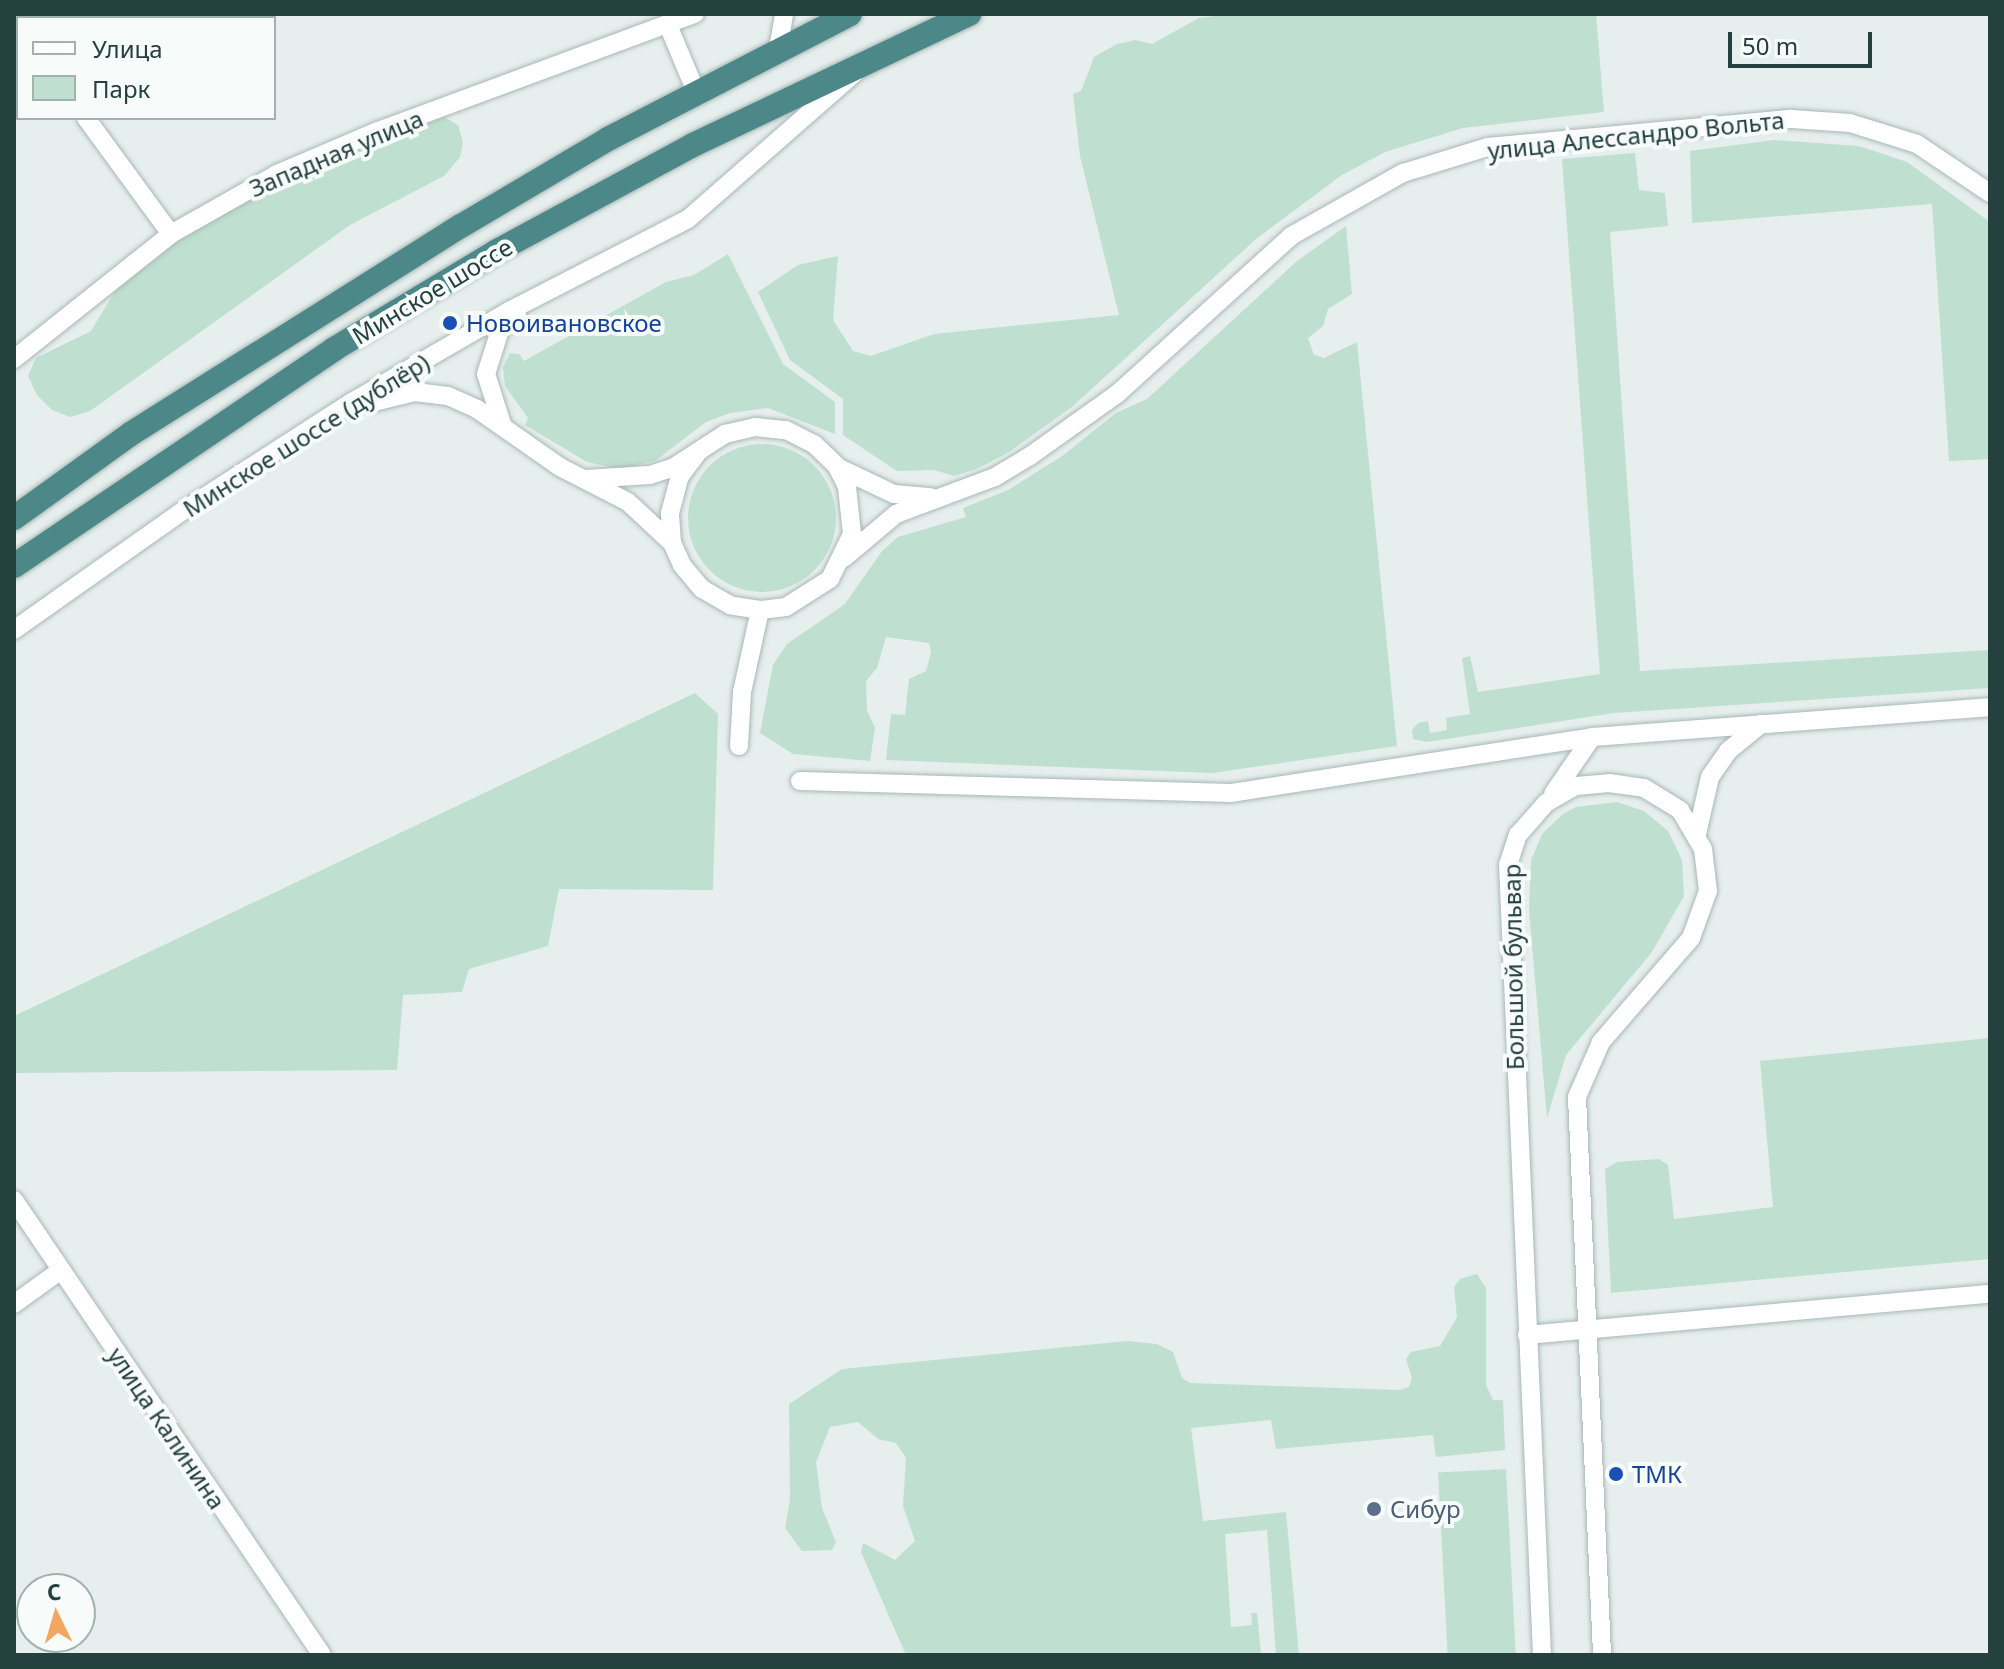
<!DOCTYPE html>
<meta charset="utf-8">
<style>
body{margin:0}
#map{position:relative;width:2004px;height:1669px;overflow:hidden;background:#e6efed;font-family:"Noto Sans",sans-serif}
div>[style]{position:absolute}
.green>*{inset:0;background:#bfdfd0;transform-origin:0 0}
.round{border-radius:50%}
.roads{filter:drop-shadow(0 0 2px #a8b7b6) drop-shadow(0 0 2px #a8b7b6)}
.minor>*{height:18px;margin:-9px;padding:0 9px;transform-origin:9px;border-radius:9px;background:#fff}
.trunk>*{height:24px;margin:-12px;padding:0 12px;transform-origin:12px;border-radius:12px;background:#4d8888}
.dots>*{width:22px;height:22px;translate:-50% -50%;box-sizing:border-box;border:4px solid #f7fbfa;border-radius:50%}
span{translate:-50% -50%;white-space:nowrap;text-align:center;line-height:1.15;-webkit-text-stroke:8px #f7fbfa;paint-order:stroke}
.street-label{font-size:24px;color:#244140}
.transit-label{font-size:24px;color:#164399}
.left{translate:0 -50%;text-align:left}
.service-label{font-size:24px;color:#4e5e75}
.frame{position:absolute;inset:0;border:16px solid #244140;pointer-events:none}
.legend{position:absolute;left:16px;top:16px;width:260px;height:104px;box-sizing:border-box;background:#f7fbfa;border:2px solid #a3b1b0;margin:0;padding:10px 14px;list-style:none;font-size:24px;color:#244140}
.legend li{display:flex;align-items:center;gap:16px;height:40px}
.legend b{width:40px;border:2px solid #a3b1b0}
.north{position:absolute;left:16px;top:1573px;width:80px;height:80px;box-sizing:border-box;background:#f7fbfa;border:2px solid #a3b1b0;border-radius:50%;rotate:355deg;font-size:22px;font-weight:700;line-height:32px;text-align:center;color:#244140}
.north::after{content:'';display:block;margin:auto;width:28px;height:36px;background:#f2a760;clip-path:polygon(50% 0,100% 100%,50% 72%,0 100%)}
.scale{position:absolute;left:1728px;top:32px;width:144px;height:36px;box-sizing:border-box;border:4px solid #244140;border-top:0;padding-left:10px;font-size:24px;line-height:28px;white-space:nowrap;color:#244140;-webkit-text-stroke:6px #f7fbfa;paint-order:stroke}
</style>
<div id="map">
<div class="green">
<i style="clip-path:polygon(1231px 14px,1596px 14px,1604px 112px,1463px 128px,1385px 152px,1342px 175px,1256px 239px,1073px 406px,1009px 452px,977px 469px,954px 476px,934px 470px,897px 471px,843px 435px,843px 399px,790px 360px,758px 292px,798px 265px,838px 256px,833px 320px,853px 351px,871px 356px,934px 334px,1119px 315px,1080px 156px,1073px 94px,1081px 91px,1094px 57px,1117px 44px,1135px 40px,1152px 44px,1199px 18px)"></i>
<i style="clip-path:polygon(444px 117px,458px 125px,463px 142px,460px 157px,444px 176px,350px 225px,90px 411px,70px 417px,52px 410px,37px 395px,28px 376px,36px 358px,91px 331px,117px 288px,180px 239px,287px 179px)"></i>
<i style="clip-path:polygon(1774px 140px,1859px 146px,1907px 162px,1990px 222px,1990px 459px,1949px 461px,1932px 204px,1692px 223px,1690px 151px)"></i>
<i style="clip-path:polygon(1635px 153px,1639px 190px,1665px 193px,1668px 226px,1610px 232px,1640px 671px,1990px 650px,1990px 688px,1614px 713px,1427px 742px,1413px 739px,1412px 730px,1418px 723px,1428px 721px,1430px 733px,1447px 730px,1446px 718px,1470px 714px,1462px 658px,1470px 656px,1478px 692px,1600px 674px,1562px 159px)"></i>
<i style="clip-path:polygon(1346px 226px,1352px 294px,1328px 309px,1323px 326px,1308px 338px,1314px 355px,1324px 358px,1357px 342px,1397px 746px,1213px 773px,886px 760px,891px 714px,905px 715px,909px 679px,926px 671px,931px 652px,929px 643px,886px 637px,877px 668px,866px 681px,867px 710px,875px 728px,870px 761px,793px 754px,760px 733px,773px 665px,787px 644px,845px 604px,882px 551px,898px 537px,966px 517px,963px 508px,1008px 490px,1062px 456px,1116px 413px,1147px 399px,1297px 261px)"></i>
<i style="clip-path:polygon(728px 254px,783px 364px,835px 402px,835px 434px,768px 408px,730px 413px,706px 422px,655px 461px,620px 469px,587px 462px,525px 425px,528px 418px,505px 386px,503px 367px,510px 353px,519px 354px,524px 361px,666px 282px,694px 275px)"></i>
<i class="round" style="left:688px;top:444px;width:148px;height:148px"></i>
<i style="clip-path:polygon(695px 693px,718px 714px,713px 890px,559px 889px,548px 946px,469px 969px,462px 992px,403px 995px,397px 1070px,14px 1073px,14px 1016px)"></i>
<i style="clip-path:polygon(1617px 802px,1644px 811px,1668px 831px,1682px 860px,1684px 896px,1652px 952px,1566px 1055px,1547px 1118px,1529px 910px,1531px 860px,1542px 834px,1563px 814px,1576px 807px)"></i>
<i style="clip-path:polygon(1990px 1038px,1990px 1259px,1611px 1293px,1605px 1169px,1617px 1162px,1659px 1159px,1668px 1165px,1674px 1219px,1773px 1207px,1760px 1061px)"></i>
<i style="clip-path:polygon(1477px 1274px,1486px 1288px,1486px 1385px,1493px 1400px,1503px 1400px,1505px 1450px,1436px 1457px,1433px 1435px,1276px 1449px,1271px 1420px,1191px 1428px,1203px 1521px,1286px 1512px,1299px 1655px,1276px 1655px,1267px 1530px,1225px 1534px,1231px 1627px,1252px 1625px,1251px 1613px,1257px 1613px,1261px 1655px,906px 1655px,861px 1552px,863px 1543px,895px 1560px,915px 1541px,903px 1506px,906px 1458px,896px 1443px,878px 1439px,858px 1422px,830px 1427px,816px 1462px,822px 1508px,836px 1542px,832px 1550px,802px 1551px,785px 1528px,790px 1500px,789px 1404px,842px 1369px,1127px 1341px,1157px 1344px,1173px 1352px,1182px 1378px,1190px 1383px,1400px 1390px,1409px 1387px,1412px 1378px,1406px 1359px,1411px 1352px,1440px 1346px,1457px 1317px,1454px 1287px,1460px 1279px)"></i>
<i style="left:1506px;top:1469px;width:186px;height:68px;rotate:87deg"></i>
</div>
<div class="roads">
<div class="minor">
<i style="left:668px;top:25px;width:73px;rotate:67.3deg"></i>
<i style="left:14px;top:30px;width:4px;rotate:14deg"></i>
<i style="left:778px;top:49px;width:36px;rotate:-80deg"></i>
<i style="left:86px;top:118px;width:144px;rotate:53.8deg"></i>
<i style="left:14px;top:359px;width:201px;rotate:-38.5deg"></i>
<i style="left:171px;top:234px;width:122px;rotate:-29.5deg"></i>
<i style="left:277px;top:174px;width:110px;rotate:-23.1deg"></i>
<i style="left:378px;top:131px;width:338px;rotate:-20.3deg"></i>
<i style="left:370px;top:403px;width:46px;rotate:-13.7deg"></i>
<i style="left:415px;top:392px;width:33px;rotate:7deg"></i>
<i style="left:448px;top:396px;width:32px;rotate:24deg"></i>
<i style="left:477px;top:409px;width:101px;rotate:34.9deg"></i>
<i style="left:560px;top:467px;width:76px;rotate:27.2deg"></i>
<i style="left:628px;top:502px;width:60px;rotate:43deg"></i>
<i style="left:502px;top:424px;width:52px;rotate:-107.7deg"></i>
<i style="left:486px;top:374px;width:46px;rotate:-72.3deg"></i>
<i style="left:500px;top:330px;width:22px;rotate:-39deg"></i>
<i style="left:839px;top:468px;width:61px;rotate:25.3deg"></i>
<i style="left:894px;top:494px;width:37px;rotate:5deg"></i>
<i style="left:585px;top:479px;width:65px;rotate:-3.5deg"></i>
<i style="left:650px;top:475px;width:25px;rotate:-18deg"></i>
<i style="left:674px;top:467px;width:61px;rotate:-32.9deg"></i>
<i style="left:725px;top:434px;width:31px;rotate:-13deg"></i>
<i style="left:755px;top:427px;width:31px;rotate:6deg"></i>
<i style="left:786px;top:430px;width:31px;rotate:27deg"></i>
<i style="left:814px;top:444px;width:30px;rotate:44deg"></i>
<i style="left:836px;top:465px;width:25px;rotate:63deg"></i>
<i style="left:847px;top:487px;width:47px;rotate:83.9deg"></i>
<i style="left:852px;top:534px;width:50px;rotate:116.1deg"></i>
<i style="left:830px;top:579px;width:52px;rotate:147.5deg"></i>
<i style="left:786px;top:607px;width:26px;rotate:173deg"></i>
<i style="left:760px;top:610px;width:30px;rotate:-171deg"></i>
<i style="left:730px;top:605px;width:32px;rotate:-150deg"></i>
<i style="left:702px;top:589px;width:31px;rotate:-130deg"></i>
<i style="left:682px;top:565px;width:24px;rotate:-114deg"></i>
<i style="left:672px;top:543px;width:30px;rotate:-94deg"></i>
<i style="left:670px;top:513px;width:38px;rotate:-75deg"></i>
<i style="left:680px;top:476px;width:31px;rotate:-53deg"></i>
<i style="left:844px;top:558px;width:68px;rotate:-40.2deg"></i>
<i style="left:896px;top:514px;width:106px;rotate:-20.5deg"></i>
<i style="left:995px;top:477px;width:41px;rotate:-31deg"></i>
<i style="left:1030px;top:456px;width:107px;rotate:-35.5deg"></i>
<i style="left:1117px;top:394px;width:235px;rotate:-42.2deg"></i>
<i style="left:1291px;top:236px;width:129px;rotate:-29.4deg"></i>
<i style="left:1403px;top:173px;width:89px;rotate:-17deg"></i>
<i style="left:1488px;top:147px;width:305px;rotate:-5.3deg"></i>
<i style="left:1792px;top:119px;width:58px;rotate:3.9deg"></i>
<i style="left:1850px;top:123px;width:70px;rotate:17.4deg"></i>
<i style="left:1917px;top:144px;width:88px;rotate:33.9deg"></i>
<i style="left:14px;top:630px;width:204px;rotate:-35.2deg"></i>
<i style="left:181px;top:512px;width:203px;rotate:-32.8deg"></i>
<i style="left:352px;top:402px;width:181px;rotate:-30.1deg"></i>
<i style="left:509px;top:311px;width:201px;rotate:-27.2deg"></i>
<i style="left:688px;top:219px;width:222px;rotate:-41.2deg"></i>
<i style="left:739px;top:746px;width:54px;rotate:-86.8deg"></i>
<i style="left:742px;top:692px;width:84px;rotate:-77.6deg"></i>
<i style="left:800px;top:781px;width:431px;rotate:1.6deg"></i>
<i style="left:1231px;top:793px;width:365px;rotate:-8.8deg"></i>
<i style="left:1592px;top:737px;width:399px;rotate:-4.3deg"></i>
<i style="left:1553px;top:794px;width:69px;rotate:-55.6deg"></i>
<i style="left:1697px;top:834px;width:58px;rotate:-77.2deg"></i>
<i style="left:1710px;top:777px;width:32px;rotate:-55deg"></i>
<i style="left:1728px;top:751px;width:43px;rotate:-39.3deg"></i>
<i style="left:14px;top:1200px;width:549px;rotate:55.91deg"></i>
<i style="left:14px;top:1304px;width:58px;rotate:-35.9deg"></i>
<i style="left:1527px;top:1335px;width:465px;rotate:-5.1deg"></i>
<i style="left:1542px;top:1655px;width:791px;rotate:-92.46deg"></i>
<i style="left:1508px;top:865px;width:32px;rotate:-72deg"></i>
<i style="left:1518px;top:835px;width:43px;rotate:-48.8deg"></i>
<i style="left:1546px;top:803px;width:34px;rotate:-30deg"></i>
<i style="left:1576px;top:786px;width:33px;rotate:-5deg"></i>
<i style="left:1609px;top:783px;width:35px;rotate:8deg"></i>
<i style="left:1644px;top:788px;width:42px;rotate:31.4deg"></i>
<i style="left:1680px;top:810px;width:45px;rotate:59.5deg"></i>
<i style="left:1703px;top:849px;width:42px;rotate:83.2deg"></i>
<i style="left:1708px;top:891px;width:50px;rotate:109.9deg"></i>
<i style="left:1691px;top:938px;width:138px;rotate:130.9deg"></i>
<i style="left:1601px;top:1042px;width:60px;rotate:113.6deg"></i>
<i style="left:1577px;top:1097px;width:559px;rotate:87.43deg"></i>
</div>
<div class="trunk">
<i style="left:14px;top:518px;width:145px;rotate:-35.8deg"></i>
<i style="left:132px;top:433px;width:389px;rotate:-32.2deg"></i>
<i style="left:461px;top:226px;width:171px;rotate:-30.6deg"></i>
<i style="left:608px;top:139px;width:272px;rotate:-27.3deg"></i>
<i style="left:14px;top:566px;width:387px;rotate:-34.1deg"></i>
<i style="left:334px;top:349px;width:190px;rotate:-31deg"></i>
<i style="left:497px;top:251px;width:223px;rotate:-28.4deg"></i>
<i style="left:693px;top:145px;width:306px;rotate:-25.4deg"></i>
</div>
</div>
<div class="dots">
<i style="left:450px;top:323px;background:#1a4fb4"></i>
<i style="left:1616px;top:1474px;background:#1a4fb4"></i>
<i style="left:1374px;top:1509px;background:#5c6f8a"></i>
</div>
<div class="street-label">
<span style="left:1636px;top:135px;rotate:-6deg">улица Алессандро Вольта</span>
<span style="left:336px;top:153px;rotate:-23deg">Западная улица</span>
<span style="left:432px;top:291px;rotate:-31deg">Минское шоссе</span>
<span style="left:306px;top:435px;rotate:-32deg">Минское шоссе (дублёр)</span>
<span style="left:1513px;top:967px;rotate:-91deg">Большой бульвар</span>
<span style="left:167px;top:1428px;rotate:56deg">улица Калинина</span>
</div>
<div class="transit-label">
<span class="left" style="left:466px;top:323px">Новоивановское</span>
<span class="left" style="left:1632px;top:1474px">ТМК</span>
</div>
<div class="service-label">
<span class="left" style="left:1390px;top:1509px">Сибур</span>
</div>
<div class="frame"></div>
<ul class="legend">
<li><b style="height:10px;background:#fff"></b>Улица</li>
<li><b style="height:22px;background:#bfdfd0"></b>Парк</li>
</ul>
<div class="north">С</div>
<div class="scale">50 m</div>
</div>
